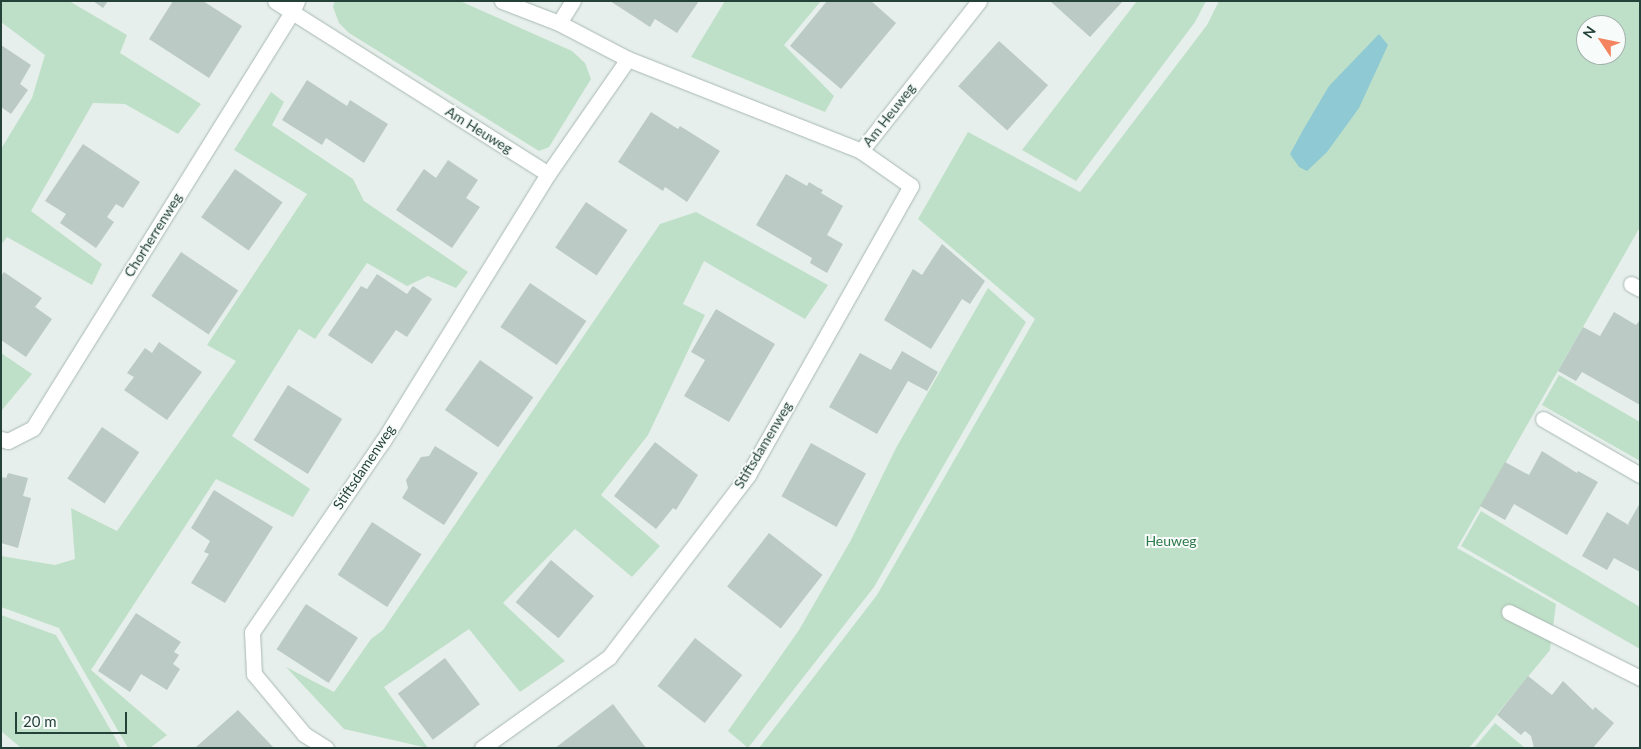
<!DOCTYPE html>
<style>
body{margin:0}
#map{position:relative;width:1641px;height:749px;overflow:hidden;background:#e6efeb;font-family:Lato,sans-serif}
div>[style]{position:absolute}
.green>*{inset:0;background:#bfe0c8}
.water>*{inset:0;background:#8ec9d4}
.building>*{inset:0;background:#bbcac4;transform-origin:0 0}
.roads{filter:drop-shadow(0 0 1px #a8b8b2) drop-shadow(0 0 1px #a8b8b2)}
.lane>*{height:15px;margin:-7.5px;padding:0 7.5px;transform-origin:7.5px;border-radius:7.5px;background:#fff}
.street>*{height:15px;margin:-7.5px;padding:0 7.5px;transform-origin:7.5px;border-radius:7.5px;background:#fff}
span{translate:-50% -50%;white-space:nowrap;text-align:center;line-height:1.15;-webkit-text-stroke:4px #f7fbf9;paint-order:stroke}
.street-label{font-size:14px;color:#24423a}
.park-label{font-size:14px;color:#2d7a4b}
.frame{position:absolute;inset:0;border:2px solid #24423a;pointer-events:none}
.north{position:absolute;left:1576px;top:15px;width:50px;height:50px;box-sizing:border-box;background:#f7fbf9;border:1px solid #a3b1ad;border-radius:50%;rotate:304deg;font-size:14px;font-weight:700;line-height:20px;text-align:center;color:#24423a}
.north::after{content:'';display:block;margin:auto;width:18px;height:22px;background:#f4845f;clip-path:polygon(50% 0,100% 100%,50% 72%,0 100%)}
.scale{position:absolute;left:15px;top:712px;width:112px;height:22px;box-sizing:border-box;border:2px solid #24423a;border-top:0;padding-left:6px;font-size:15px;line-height:18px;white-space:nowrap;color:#24423a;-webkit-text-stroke:4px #f7fbf9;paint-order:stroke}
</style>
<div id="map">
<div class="green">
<i style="clip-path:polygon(1px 1px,69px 1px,127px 35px,120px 53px,201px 104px,178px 134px,125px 104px,93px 103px,31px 211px,102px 264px,92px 285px,7px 237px,1px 245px,1px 149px,32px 98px,45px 55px,1px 22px)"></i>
<i style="clip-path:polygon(335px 1px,460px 1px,572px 51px,585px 63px,591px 79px,549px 147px,539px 151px,349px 33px,339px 23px,333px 7px)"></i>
<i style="clip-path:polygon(725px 1px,821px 1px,784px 45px,834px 96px,825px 112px,691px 57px)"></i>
<i style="clip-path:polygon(1137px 1px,1206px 1px,1195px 22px,1076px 181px,1022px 150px)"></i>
<i style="clip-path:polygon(evenodd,1219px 1px,1640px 1px,1640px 227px,1457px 548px,1556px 604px,1550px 650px,1469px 748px,759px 748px,877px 595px,1035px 319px,918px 219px,968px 132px,1080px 192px,1207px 25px,1219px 1px,1586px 25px,1616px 25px,1616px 55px,1586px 55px,1586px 25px)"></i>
<i style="clip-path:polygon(271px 92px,284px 102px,272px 125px,353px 179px,364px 201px,468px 272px,456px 288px,428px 276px,407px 286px,367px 263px,315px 339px,299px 329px,232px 436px,310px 489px,293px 517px,216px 479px,91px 670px,167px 735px,150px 748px,128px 748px,59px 628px,1px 607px,1px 556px,55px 565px,75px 559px,71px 508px,117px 531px,236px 361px,207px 345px,307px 194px,234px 150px)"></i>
<i style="clip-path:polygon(696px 212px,828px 285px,805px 319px,704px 261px,683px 304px,705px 315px,648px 435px,601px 495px,660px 546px,632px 577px,575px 529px,503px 603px,565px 661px,520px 692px,469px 629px,384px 687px,428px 748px,344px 729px,286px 667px,334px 692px,371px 639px,383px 630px,660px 224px)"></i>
<i style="clip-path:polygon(988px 288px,1026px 322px,874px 587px,748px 748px,728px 731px,799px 630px,851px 540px,896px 448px)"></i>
<i style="clip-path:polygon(1px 353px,32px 374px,2px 410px,1px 410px)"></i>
<i style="clip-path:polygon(1559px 375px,1640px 422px,1640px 461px,1542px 405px)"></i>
<i style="clip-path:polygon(1481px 511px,1640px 607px,1640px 649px,1461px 546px)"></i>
<i style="clip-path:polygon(1px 615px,56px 635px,121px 748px,21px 748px,1px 731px)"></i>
<i style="clip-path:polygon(1495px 723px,1525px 748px,1474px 748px)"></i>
</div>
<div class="water">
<i style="clip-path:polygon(1379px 34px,1388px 45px,1359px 108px,1327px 152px,1307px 171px,1299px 167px,1290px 154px,1303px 130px,1329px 86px)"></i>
</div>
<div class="building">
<i style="clip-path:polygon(93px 1px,108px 1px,103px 8px)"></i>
<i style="clip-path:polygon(173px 1px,203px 1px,242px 26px,209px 78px,149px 39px)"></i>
<i style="clip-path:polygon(610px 1px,699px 1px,677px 33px,655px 19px,650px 27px)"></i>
<i style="clip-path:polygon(827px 1px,871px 1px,896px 23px,841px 89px,790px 46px)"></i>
<i style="clip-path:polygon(1050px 1px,1123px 1px,1090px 37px)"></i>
<i style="left:999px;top:41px;width:66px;height:61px;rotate:42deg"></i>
<i style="clip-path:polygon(1px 45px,31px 65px,20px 84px,28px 90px,11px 114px,1px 107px)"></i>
<i style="clip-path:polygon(307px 80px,347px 106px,350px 100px,388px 124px,364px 163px,326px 138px,322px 145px,282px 120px)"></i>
<i style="clip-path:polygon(651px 112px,678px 129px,680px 126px,720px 151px,687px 202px,665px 187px,663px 191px,618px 162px)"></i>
<i style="clip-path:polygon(83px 144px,140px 182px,123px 208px,116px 204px,107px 217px,114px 222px,96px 248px,60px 223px,66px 214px,45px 201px)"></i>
<i style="clip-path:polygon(448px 160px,478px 180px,466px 198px,480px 207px,452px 248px,396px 210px,424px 169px,436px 178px)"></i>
<i style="left:235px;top:169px;width:58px;height:59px;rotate:35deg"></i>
<i style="clip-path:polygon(786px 174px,807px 186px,809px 182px,817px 187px,823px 190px,821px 193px,843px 206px,827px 235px,843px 244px,827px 273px,810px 263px,812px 258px,756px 225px)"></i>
<i style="left:586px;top:202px;width:50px;height:55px;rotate:34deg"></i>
<i style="clip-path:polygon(942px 244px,985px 281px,970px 304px,962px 299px,931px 349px,884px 320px,913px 269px,922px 275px)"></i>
<i style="left:181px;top:252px;width:69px;height:53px;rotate:34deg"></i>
<i style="clip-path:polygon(4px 272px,42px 298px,35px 307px,52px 319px,26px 357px,1px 340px,1px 276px)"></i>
<i style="clip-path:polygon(377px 274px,407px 294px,413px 286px,432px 299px,407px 337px,396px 330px,372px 364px,328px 335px,361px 286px,367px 289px)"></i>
<i style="left:530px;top:283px;width:68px;height:53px;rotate:34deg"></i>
<i style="clip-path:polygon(716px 309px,775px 344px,729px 422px,684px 396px,705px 360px,691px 352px)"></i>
<i style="clip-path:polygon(1614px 312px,1636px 325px,1640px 320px,1640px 405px,1582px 372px,1576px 381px,1558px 371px,1583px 327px,1600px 336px)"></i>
<i style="clip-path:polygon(159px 342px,202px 372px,167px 420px,124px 390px,134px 377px,127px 373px,145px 348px,152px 353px)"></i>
<i style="clip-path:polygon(902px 351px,938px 372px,927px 391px,908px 381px,877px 434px,829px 407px,860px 353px,891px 370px)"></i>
<i style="left:480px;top:360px;width:65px;height:61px;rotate:35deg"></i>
<i style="left:288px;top:385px;width:64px;height:65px;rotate:32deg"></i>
<i style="left:102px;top:427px;width:45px;height:62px;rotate:34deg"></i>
<i style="clip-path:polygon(655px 442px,698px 475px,676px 510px,673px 508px,656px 529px,614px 496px)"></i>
<i style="left:811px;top:443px;width:63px;height:61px;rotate:29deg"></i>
<i style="clip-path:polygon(435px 446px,478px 473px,444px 525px,402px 498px,408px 488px,406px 480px,421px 457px,429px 456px)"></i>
<i style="clip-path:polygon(1542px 451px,1577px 473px,1578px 471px,1598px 482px,1567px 535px,1514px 504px,1505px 520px,1480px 506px,1505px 462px,1529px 475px)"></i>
<i style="clip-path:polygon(8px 473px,28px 478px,23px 496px,31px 498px,18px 548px,1px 543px,1px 477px,6px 478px)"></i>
<i style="clip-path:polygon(214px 490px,273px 527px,225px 603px,191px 583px,209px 554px,204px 552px,210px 541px,191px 528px)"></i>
<i style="clip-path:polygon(1640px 503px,1640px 572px,1614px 558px,1607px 570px,1582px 556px,1607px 512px,1630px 526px,1628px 524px)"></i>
<i style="left:372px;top:522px;width:59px;height:63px;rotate:33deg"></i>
<i style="left:769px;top:533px;width:68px;height:68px;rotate:38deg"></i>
<i style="left:551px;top:560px;width:56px;height:55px;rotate:40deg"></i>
<i style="left:306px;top:604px;width:62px;height:54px;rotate:33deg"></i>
<i style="clip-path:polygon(136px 613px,181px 642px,174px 652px,179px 655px,173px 664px,180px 669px,167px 690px,141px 674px,130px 692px,98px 671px)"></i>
<i style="left:695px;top:638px;width:60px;height:61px;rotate:38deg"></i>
<i style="left:445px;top:658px;width:58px;height:59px;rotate:53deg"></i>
<i style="clip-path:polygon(1528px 676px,1552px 695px,1563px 681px,1593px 710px,1595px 707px,1614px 723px,1593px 748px,1534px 748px,1531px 736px,1525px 731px,1521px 735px,1497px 715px)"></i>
<i style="clip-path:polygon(613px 704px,646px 748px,555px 748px)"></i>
<i style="clip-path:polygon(238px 710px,274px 748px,195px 748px)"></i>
</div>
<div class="roads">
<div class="lane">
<i style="left:1631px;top:284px;width:10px;rotate:29deg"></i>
<i style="left:1543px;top:419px;width:112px;rotate:30deg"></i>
<i style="left:1509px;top:612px;width:147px;rotate:26.7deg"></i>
</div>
<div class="street">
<i style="left:297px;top:1px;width:12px;rotate:114deg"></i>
<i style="left:292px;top:12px;width:303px;rotate:32.3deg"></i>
<i style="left:548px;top:174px;width:140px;rotate:-55.2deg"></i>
<i style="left:502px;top:1px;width:61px;rotate:21.1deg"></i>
<i style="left:559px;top:23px;width:78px;rotate:27.6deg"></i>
<i style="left:628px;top:59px;width:251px;rotate:21.5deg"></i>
<i style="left:861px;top:151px;width:191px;rotate:-51.8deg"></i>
<i style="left:559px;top:23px;width:26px;rotate:-58deg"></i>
<i style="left:1px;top:439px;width:7px;rotate:16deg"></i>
<i style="left:8px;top:441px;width:28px;rotate:-27deg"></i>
<i style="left:33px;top:428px;width:490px;rotate:-58.1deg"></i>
<i style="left:292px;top:12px;width:20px;rotate:-147deg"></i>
<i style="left:326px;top:748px;width:26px;rotate:-148deg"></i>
<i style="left:304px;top:734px;width:78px;rotate:-129.8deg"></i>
<i style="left:254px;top:674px;width:42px;rotate:-92.7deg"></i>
<i style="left:252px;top:632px;width:232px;rotate:-55.6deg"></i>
<i style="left:383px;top:441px;width:314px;rotate:-58.3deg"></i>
<i style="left:482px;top:748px;width:156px;rotate:-35.6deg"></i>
<i style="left:609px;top:657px;width:229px;rotate:-52.6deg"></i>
<i style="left:748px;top:475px;width:332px;rotate:-60.6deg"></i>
<i style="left:911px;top:186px;width:61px;rotate:-145deg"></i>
</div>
</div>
<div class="street-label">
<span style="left:889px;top:115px;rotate:-52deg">Am Heuweg</span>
<span style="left:479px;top:130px;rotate:32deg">Am Heuweg</span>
<span style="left:153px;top:235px;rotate:-58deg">Chorherrenweg</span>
<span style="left:763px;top:445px;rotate:-59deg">Stiftsdamenweg</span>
<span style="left:364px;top:467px;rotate:-56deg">Stiftsdamenweg</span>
</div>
<div class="park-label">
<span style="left:1171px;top:541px">Heuweg</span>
</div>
<div class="frame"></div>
<div class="north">N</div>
<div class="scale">20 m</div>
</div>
